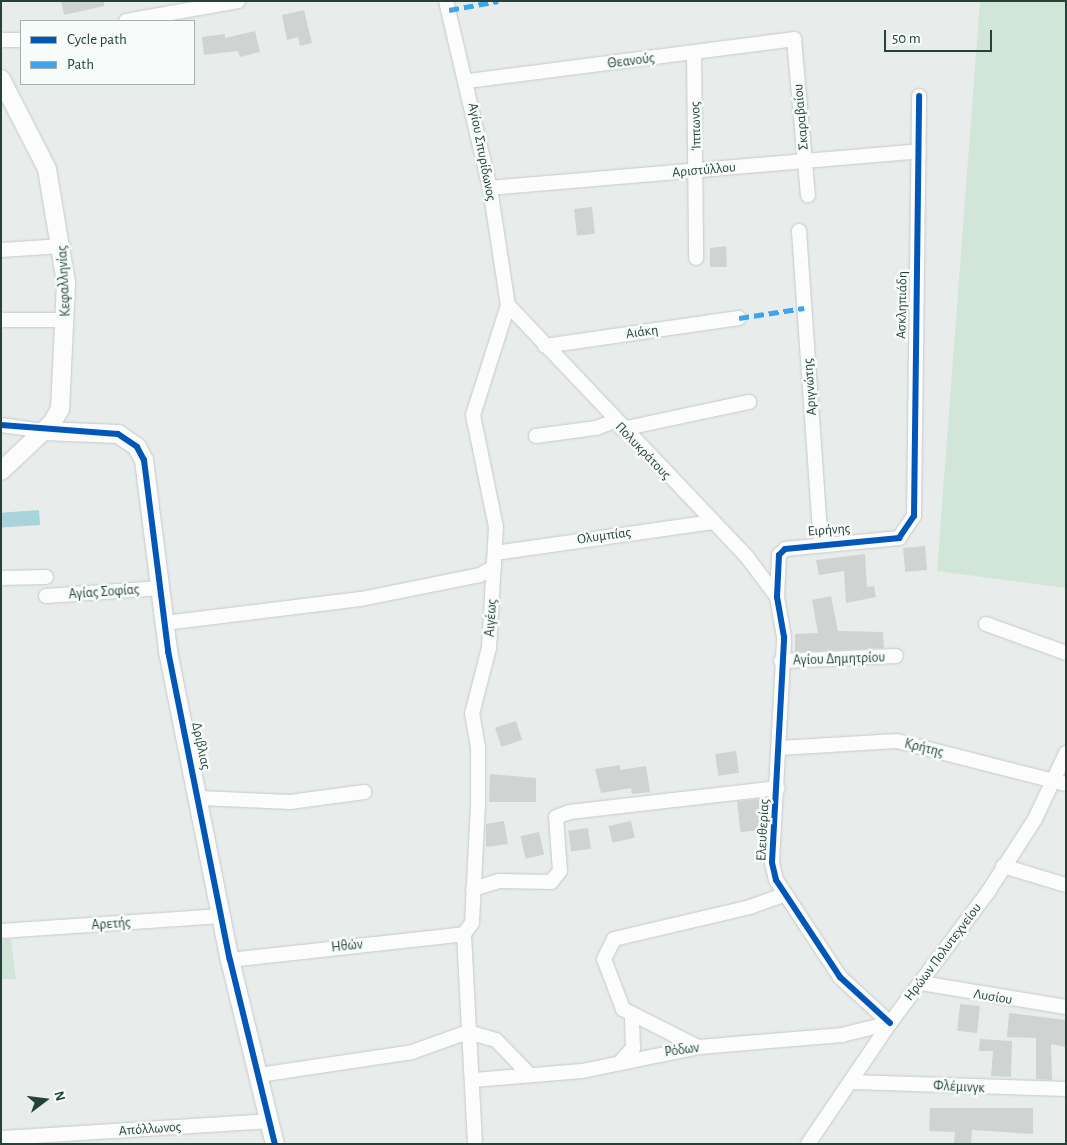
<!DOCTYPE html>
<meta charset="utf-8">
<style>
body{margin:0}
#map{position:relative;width:1067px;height:1145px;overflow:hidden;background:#e8edeb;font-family:"Alegreya Sans",sans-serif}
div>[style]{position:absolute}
.green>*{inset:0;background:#d1e6d8}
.water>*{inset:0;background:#a9d4db;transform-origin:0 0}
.building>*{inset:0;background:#cfd4d2;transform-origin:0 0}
.roads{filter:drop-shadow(0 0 1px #c5cac8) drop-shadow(0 0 1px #c5cac8)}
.minor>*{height:14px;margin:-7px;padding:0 7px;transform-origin:7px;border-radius:7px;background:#fcfcfc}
.tertiary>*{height:18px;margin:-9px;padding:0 9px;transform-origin:9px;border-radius:9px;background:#fcfcfc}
.quiet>*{height:5px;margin-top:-2.5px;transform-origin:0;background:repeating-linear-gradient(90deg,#3ea4ec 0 10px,transparent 0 15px)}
.cycleway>*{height:6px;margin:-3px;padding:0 3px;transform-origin:3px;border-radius:3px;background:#0057b8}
span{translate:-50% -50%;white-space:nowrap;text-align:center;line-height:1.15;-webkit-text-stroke:5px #f7fbf9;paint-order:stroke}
.street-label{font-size:14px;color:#24423a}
.frame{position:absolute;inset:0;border:2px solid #24423a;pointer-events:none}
.legend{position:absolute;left:20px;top:20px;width:175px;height:65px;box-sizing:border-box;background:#f7fbf9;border:1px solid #a3b1ad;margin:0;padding:6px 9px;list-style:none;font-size:15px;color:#24423a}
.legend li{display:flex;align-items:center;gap:10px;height:25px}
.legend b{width:25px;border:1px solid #a3b1ad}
.north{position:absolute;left:20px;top:1075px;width:50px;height:50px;-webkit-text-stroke:4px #f7fbf9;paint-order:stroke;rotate:75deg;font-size:14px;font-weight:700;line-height:20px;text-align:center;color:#24423a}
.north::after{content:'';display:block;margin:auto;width:18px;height:22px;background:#24423a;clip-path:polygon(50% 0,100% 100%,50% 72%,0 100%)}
.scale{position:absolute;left:884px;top:30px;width:108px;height:22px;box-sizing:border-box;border:2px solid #24423a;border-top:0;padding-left:6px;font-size:15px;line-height:18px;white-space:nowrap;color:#24423a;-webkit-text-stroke:4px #f7fbf9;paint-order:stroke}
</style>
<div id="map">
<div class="green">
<i style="clip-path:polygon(980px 1px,1066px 1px,1066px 588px,937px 571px)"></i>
<i style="clip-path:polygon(1px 939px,11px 939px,16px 979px,1px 979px)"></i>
</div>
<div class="water">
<i style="left:39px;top:510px;width:15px;height:38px;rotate:86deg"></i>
</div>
<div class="building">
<i style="clip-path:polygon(61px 1px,104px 1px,104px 6px,64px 15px)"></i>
<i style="clip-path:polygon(304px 10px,312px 43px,300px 46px,298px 37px,287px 40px,282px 15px)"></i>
<i style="clip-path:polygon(255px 31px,260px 52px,240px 57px,238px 51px,204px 55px,202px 37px,225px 34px,225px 38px)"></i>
<i style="left:592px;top:207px;width:27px;height:18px;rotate:84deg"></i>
<i style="clip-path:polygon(726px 246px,727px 267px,710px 267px,710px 248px)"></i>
<i style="left:925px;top:546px;width:24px;height:22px;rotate:85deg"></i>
<i style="clip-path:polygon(865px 554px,867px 587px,874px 586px,876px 597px,846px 603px,844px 571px,819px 575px,816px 560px)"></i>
<i style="clip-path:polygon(831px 596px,838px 631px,883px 632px,884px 648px,795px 652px,795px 634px,818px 633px,812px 600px)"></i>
<i style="left:516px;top:721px;width:20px;height:22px;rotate:72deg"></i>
<i style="left:736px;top:751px;width:22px;height:21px;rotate:82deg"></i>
<i style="clip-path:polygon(620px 765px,620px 770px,646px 766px,650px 792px,632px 794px,631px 788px,601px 793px,595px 769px)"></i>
<i style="clip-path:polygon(490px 774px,536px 778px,536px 802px,489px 802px)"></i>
<i style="left:759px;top:799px;width:31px;height:22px;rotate:84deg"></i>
<i style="clip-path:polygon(504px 821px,508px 844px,486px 847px,486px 824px)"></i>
<i style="left:631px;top:821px;width:17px;height:23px;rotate:77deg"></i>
<i style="left:588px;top:828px;width:21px;height:20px;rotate:82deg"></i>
<i style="left:539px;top:832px;width:23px;height:19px;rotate:77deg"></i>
<i style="left:960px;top:1004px;width:20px;height:27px;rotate:6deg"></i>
<i style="clip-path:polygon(1009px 1013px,1066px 1020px,1066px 1047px,1051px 1044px,1052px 1080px,1036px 1079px,1036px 1038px,1007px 1037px)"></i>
<i style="clip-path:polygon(980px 1039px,1012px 1041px,1011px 1077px,991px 1076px,993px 1051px,979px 1051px)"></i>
<i style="clip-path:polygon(930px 1108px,1033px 1108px,1033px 1134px,972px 1130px,971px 1144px,954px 1144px,955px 1132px,929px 1131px)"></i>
</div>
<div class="roads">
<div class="minor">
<i style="left:446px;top:1px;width:192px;rotate:76.8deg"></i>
<i style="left:490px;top:188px;width:118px;rotate:81.3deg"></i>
<i style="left:508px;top:305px;width:347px;rotate:46.5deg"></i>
<i style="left:747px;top:557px;width:50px;rotate:53.1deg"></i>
<i style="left:126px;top:21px;width:114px;rotate:-10.1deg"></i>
<i style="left:1px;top:40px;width:20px"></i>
<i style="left:694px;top:53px;width:205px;rotate:89.4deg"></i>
<i style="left:468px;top:81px;width:329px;rotate:-7.3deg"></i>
<i style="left:794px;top:39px;width:157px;rotate:84.9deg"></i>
<i style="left:490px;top:188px;width:430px;rotate:-4.9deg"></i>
<i style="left:799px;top:231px;width:312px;rotate:86deg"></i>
<i style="left:1px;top:250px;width:62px;rotate:-3.7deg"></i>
<i style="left:1px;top:320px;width:65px"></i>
<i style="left:545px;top:346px;width:196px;rotate:-8.2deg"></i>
<i style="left:1px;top:425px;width:43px;rotate:7.9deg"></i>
<i style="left:622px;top:429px;width:130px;rotate:-12deg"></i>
<i style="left:536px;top:436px;width:61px;rotate:-7.6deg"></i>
<i style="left:596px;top:428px;width:19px;rotate:-21deg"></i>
<i style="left:495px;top:553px;width:220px;rotate:-8.1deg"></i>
<i style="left:1px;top:578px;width:45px;rotate:-1.3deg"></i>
<i style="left:46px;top:596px;width:115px;rotate:-4deg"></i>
<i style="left:165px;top:623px;width:197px;rotate:-7deg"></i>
<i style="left:361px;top:599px;width:121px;rotate:-11.4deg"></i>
<i style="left:480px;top:575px;width:16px;rotate:-30deg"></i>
<i style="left:986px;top:624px;width:85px;rotate:19.9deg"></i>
<i style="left:781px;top:661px;width:115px;rotate:-2.5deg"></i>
<i style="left:779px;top:748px;width:118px;rotate:-3.4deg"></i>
<i style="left:897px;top:741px;width:174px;rotate:14.3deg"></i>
<i style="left:199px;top:798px;width:91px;rotate:2.5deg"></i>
<i style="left:290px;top:802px;width:75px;rotate:-7.7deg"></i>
<i style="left:1003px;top:866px;width:66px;rotate:16.8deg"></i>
<i style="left:473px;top:889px;width:28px;rotate:-17deg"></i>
<i style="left:500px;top:881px;width:51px;rotate:1.1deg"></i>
<i style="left:551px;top:882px;width:14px;rotate:-51deg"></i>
<i style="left:560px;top:871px;width:54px;rotate:-94.2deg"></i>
<i style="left:556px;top:817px;width:15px;rotate:-20deg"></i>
<i style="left:570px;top:812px;width:209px;rotate:-6.6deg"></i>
<i style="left:1px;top:931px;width:221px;rotate:-3.9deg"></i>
<i style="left:464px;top:934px;width:14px;rotate:-54deg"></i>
<i style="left:472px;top:923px;width:118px;rotate:-87.1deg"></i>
<i style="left:478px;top:805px;width:58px;rotate:-90deg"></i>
<i style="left:478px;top:747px;width:34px;rotate:-100deg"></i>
<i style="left:472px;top:714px;width:68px;rotate:-75.6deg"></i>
<i style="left:489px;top:648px;width:121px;rotate:-86.7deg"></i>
<i style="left:496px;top:527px;width:114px;rotate:-101.6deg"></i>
<i style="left:473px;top:415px;width:115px;rotate:-72.3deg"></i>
<i style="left:464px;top:934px;width:210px;rotate:87deg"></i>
<i style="left:230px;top:960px;width:235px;rotate:-6.3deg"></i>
<i style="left:921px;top:983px;width:147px;rotate:9.4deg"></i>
<i style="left:890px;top:1023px;width:68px;rotate:-137.4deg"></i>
<i style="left:840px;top:977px;width:116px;rotate:-123.4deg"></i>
<i style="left:776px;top:880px;width:18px;rotate:-103deg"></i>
<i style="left:772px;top:862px;width:225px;rotate:-86.9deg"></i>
<i style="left:784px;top:637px;width:41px;rotate:-99.9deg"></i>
<i style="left:777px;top:597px;width:42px;rotate:-87.3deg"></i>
<i style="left:779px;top:555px;width:8px;rotate:-45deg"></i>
<i style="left:785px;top:549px;width:115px;rotate:-5.5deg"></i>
<i style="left:899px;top:538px;width:27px;rotate:-56deg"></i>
<i style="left:914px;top:516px;width:420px;rotate:-89.3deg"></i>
<i style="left:696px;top:1046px;width:82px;rotate:-153.1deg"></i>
<i style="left:623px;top:1009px;width:53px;rotate:-110.8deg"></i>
<i style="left:604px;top:959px;width:22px;rotate:-63deg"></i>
<i style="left:614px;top:939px;width:140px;rotate:-13.2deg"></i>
<i style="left:750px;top:907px;width:37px;rotate:-20deg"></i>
<i style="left:621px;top:1061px;width:18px;rotate:-47deg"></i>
<i style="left:633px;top:1048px;width:31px;rotate:-92deg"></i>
<i style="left:259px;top:1075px;width:155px;rotate:-8.5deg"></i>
<i style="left:412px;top:1052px;width:59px;rotate:-19.7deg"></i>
<i style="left:468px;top:1032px;width:29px;rotate:16deg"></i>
<i style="left:496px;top:1040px;width:45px;rotate:45.9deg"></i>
<i style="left:474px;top:1080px;width:108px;rotate:-4.8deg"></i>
<i style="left:582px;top:1071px;width:119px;rotate:-11.6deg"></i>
<i style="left:699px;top:1047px;width:144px;rotate:-4.8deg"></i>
<i style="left:842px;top:1035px;width:49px;rotate:-14deg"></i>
<i style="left:852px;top:1082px;width:214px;rotate:1.9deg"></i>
<i style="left:1px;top:1138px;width:268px;rotate:-3.6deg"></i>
<i style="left:808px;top:1144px;width:146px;rotate:-55.9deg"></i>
<i style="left:890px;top:1023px;width:164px;rotate:-53.2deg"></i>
<i style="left:988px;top:892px;width:87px;rotate:-57.2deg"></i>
<i style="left:1035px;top:819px;width:73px;rotate:-64.8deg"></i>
</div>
<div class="tertiary">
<i style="left:1px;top:79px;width:101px;rotate:62.9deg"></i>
<i style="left:47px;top:169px;width:116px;rotate:80.5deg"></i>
<i style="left:66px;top:283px;width:126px;rotate:92.7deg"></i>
<i style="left:60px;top:409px;width:16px;rotate:120deg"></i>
<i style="left:52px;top:423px;width:70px;rotate:136.7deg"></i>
<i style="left:44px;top:431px;width:74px;rotate:2.3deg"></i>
<i style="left:118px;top:434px;width:23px;rotate:34deg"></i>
<i style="left:137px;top:447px;width:15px;rotate:62deg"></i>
<i style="left:144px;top:460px;width:193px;rotate:82.8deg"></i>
<i style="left:168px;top:651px;width:315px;rotate:78.7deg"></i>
<i style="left:230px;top:960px;width:189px;rotate:76.3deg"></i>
</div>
</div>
<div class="quiet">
<i style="left:449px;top:10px;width:50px;rotate:-10.4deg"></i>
<i style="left:739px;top:318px;width:66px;rotate:-8.7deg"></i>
</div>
<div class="cycleway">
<i style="left:1px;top:425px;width:117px;rotate:4.4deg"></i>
<i style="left:118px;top:434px;width:23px;rotate:34deg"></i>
<i style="left:137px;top:447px;width:15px;rotate:62deg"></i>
<i style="left:144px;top:460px;width:193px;rotate:82.8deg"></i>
<i style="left:168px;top:651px;width:315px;rotate:78.7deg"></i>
<i style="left:230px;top:960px;width:189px;rotate:76.3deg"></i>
<i style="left:890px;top:1023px;width:68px;rotate:-137.4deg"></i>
<i style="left:840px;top:977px;width:116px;rotate:-123.4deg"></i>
<i style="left:776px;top:880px;width:18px;rotate:-103deg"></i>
<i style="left:772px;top:862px;width:225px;rotate:-86.9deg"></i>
<i style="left:784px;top:637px;width:41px;rotate:-99.9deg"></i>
<i style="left:777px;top:597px;width:42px;rotate:-87.3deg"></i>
<i style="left:779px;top:555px;width:8px;rotate:-45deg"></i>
<i style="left:785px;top:549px;width:115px;rotate:-5.5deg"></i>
<i style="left:899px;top:538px;width:27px;rotate:-56deg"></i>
<i style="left:914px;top:516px;width:420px;rotate:-89.3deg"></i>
</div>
<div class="street-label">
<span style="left:631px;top:61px;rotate:-7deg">Θεανούς</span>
<span style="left:801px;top:117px;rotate:-95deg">Σκαραβαίου</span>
<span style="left:696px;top:126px;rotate:-92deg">Ίππωνος</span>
<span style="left:482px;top:152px;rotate:79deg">Αγίου Σπυρίδωνος</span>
<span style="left:704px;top:170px;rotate:-5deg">Αριστύλλου</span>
<span style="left:64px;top:281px;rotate:-93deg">Κεφαλληνίας</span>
<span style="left:902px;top:305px;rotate:-89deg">Ασκληπιάδη</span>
<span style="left:642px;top:332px;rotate:-8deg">Αιάκη</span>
<span style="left:810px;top:387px;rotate:-94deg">Αριγνώτης</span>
<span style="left:643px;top:451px;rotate:46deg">Πολυκράτους</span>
<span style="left:829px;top:530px;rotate:-4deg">Ειρήνης</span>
<span style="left:604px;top:536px;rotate:-8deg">Ολυμπίας</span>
<span style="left:104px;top:592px;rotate:-4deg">Αγίας Σοφίας</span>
<span style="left:491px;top:618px;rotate:-86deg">Αιγέως</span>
<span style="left:839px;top:659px;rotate:-2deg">Αγίου Δημητρίου</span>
<span style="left:201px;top:746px;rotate:78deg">Δριβλιας</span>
<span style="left:924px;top:748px;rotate:14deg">Κρήτης</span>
<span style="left:763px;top:830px;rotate:-87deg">Ελευθερίας</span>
<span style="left:111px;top:924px;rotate:-4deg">Αρετής</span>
<span style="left:347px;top:946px;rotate:-6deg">Ηθών</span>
<span style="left:943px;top:952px;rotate:-53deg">Ηρώων Πολυτεχνείου</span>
<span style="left:993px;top:997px;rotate:9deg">Λυσίου</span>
<span style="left:682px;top:1050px;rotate:-8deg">Ρόδων</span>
<span style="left:959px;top:1087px;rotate:3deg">Φλέμινγκ</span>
<span style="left:150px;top:1129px;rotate:-4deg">Απόλλωνος</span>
</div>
<div class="frame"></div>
<ul class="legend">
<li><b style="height:6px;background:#0057b8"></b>Cycle path</li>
<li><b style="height:6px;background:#3ea4ec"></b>Path</li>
</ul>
<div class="north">N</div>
<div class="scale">50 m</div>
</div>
